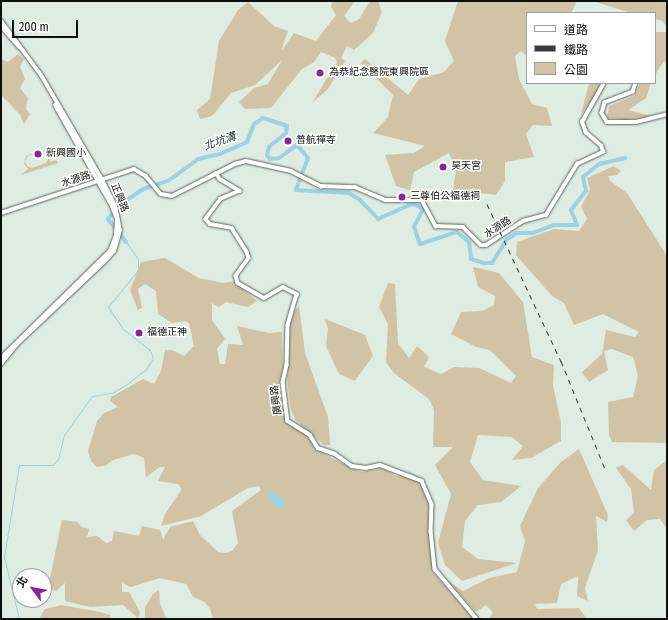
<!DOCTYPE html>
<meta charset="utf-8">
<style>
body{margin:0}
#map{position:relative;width:668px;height:620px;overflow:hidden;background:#deece1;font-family:"Fira Sans Condensed","Noto Sans TC",sans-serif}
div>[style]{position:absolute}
.green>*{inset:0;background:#d2c3a6}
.water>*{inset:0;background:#9cd2e4}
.stream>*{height:1px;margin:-0.5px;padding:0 0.5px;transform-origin:0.5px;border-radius:0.5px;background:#9cd2e4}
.river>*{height:4px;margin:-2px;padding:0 2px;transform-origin:2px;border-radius:2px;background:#9cd2e4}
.roads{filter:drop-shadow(0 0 1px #5a655c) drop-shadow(0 0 1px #5a655c)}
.minor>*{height:3.5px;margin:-1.75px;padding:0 1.75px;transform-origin:1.75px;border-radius:1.75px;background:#fff}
.major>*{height:4px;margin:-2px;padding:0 2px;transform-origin:2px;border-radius:2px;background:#fff}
.rail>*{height:1px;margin-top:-0.5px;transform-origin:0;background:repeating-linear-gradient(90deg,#353b36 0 5px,transparent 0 10px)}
.dots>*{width:11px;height:11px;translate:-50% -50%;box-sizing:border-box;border:2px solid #fff;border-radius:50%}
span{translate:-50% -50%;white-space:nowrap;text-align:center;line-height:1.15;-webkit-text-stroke:3px #fff;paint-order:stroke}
.poi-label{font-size:10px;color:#0c100d}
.left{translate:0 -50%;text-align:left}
.street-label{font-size:10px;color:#0c100d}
.water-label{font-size:11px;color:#122d36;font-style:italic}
.frame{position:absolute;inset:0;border:2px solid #0c100d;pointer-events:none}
.legend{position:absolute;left:526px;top:12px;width:130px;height:72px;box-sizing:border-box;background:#fff;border:1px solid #9e9f9e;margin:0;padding:5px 7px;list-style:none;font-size:12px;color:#0c100d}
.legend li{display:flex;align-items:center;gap:8px;height:20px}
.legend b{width:20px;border:1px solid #9e9f9e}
.north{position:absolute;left:12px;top:568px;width:40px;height:40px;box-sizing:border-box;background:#fff;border:1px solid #9e9f9e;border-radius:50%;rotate:302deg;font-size:11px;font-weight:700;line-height:16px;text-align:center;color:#0c100d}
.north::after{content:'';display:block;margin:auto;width:14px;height:18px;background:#872791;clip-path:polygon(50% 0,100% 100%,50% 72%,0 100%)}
.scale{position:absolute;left:12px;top:20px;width:66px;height:18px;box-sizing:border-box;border:2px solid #0c100d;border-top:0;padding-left:5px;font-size:12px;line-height:14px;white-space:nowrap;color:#0c100d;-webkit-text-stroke:3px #fff;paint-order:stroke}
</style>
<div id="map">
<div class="green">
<i style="clip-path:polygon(332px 1px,355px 1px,344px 16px,351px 23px,359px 19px,370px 1px,378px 1px,382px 12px,373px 33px,354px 50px,347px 46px,341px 58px,345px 61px,328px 89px,312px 103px,337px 62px,335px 58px,321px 52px,314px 62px,301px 70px,271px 108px,245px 109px,239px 102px,254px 88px,268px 84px,282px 60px,255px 85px,231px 93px,212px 116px,200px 119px,197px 110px,210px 99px,219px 41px,238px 10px,248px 2px,274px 26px,288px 31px,282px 48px,282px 50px,294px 33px,316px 41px,336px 15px,331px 7px)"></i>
<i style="clip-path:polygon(458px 1px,577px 1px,571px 13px,527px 13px,527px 56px,521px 51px,515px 56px,519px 79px,532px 104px,547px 108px,552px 126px,533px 125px,526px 134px,534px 157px,505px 162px,505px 181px,496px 195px,453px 190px,456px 170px,449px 153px,414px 172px,410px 190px,396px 186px,385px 155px,414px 153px,425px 146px,373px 133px,388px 117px,393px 95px,361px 63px,365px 59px,408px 95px,419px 79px,444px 72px,454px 61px,445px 41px)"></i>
<i style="clip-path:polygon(592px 1px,667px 1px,667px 28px,663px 21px,655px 19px,655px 13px,631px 13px)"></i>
<i style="clip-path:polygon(655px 32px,667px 32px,667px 63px,664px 61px,655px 75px)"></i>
<i style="clip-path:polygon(18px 54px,24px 59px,20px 66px,25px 79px,20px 88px,28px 98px,26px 109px,30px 114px,24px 124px,20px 115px,1px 95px,1px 59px,8px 62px)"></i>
<i style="clip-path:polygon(589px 83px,603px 83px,581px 115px)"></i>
<i style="clip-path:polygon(640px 83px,651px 83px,646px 98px,628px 110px,651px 116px,626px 120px,607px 118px,609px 106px,634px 96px)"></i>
<i style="clip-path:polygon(evenodd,41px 150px,50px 153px,50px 162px,56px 160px,58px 163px,21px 175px,28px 169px,24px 164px,26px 156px,41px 150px,43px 151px,50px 156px,46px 163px,32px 168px,27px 166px,25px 161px,28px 156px,43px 151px)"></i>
<i style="clip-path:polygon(614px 166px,621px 171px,617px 175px,608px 176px,610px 181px,627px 193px,667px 256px,667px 443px,612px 442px,609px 435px,608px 402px,633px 397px,638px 376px,633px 357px,612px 349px,604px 351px,608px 370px,589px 382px,582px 372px,602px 354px,606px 330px,635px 337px,639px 332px,603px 314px,574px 325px,564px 303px,552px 296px,516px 255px,517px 242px,554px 229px,579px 231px,587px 219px,581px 207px,590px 190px,587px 178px)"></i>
<i style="clip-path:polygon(165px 258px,199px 278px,224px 283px,233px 281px,257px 301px,248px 307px,226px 302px,219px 307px,212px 303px,212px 320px,225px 339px,217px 349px,220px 364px,225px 364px,228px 344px,243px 345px,237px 326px,269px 333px,282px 332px,283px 368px,279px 385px,286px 423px,305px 434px,317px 450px,351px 468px,362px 472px,382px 468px,396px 476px,415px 476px,419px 480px,428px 498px,432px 571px,474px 619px,213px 619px,210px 609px,205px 602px,193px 597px,186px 584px,160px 578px,131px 587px,122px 583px,122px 592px,129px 592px,140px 612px,138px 618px,123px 605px,90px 607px,65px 601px,65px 583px,56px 591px,48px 588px,62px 520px,77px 522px,82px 527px,89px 529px,87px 537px,97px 536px,106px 543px,112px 541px,114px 531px,139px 536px,142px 526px,160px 530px,163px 540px,170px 527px,193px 521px,200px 535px,218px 552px,226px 553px,232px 551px,238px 543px,232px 511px,261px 490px,259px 486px,248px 488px,201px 516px,161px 526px,165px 514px,182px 489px,178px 484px,158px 481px,165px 467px,160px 467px,146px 477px,144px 458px,134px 454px,113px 460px,105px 466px,97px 467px,91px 461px,88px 451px,97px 421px,104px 413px,118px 407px,110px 401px,111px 397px,143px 379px,154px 384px,161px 371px,165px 350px,172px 350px,184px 356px,194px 346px,189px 323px,185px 321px,172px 323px,158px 314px,156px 291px,145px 284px,138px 289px,142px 308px,138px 310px,130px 290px,141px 262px)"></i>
<i style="clip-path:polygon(473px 267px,499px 273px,523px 302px,532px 357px,554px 365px,553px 385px,561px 423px,561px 441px,531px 458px,512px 460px,523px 446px,512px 437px,478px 435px,470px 462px,483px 480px,521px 486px,501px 502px,478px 505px,465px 521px,462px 547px,478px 559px,517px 563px,462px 581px,445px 565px,438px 543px,451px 494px,435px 465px,453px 447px,433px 447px,434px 410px,429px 399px,394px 373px,386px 362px,388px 324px,379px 307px,388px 283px,395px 284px,398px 343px,409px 358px,417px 346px,429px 357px,424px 367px,441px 374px,454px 367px,479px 368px,511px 383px,516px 376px,490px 350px,476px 347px,451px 334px,461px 312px,482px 311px,494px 305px,495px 296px,478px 287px)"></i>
<i style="clip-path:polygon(299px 306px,305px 353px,328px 417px,330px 445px,324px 445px,296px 421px,291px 410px,287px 381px,291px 315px)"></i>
<i style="clip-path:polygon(325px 319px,365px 335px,373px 356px,355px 381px,339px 374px,326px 346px,328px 329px)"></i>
<i style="clip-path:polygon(579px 449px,608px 515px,607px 522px,596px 516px,598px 550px,585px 588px,588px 601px,577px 596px,578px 576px,561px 584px,557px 603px,535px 604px,537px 609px,579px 608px,587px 619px,489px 619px,493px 612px,486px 605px,476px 612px,446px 579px,463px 591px,489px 578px,517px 572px,525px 541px,520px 526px,538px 488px,561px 462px)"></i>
<i style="clip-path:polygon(667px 460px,667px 529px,660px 519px,647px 520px,634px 531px,626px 520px,634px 513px,631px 489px,616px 468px,623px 465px,651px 490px,654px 470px)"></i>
<i style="clip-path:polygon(159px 590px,160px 604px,167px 619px,145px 619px,145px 607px,153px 594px)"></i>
<i style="clip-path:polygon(61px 605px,100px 612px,110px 615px,111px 619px,39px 619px,45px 609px)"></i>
</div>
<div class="water">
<i style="clip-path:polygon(267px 491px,281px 497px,286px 505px,281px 508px,272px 504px)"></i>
</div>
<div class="stream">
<i style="left:19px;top:619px;width:64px;rotate:-103.6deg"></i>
<i style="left:4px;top:557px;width:93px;rotate:-80.7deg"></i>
<i style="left:19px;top:465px;width:34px"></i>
<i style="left:53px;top:465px;width:8px;rotate:-50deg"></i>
<i style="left:58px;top:459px;width:25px;rotate:-76deg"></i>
<i style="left:64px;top:435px;width:48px;rotate:-54.3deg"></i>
<i style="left:92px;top:396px;width:20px;rotate:-9deg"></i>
<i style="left:112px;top:393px;width:17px;rotate:-31deg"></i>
<i style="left:127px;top:384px;width:24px;rotate:-38deg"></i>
<i style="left:146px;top:369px;width:13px;rotate:-58deg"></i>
<i style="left:153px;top:358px;width:9px;rotate:-111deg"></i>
<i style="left:150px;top:350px;width:34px;rotate:-142deg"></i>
<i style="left:123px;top:329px;width:27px;rotate:-124deg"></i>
<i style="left:108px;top:307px;width:48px;rotate:-51deg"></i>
<i style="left:138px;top:270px;width:11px;rotate:-90deg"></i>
<i style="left:138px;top:259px;width:21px;rotate:-125deg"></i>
</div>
<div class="river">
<i style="left:126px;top:242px;width:29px;rotate:-128deg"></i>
<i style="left:108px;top:219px;width:16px;rotate:-52deg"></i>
<i style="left:118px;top:206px;width:30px;rotate:-34deg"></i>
<i style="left:143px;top:189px;width:26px;rotate:-18deg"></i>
<i style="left:168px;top:181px;width:37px;rotate:-36deg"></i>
<i style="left:198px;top:159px;width:23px;rotate:-13deg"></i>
<i style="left:220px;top:154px;width:30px;rotate:-24deg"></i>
<i style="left:247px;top:142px;width:19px;rotate:-69deg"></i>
<i style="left:254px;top:124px;width:11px;rotate:-34deg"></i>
<i style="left:263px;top:118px;width:25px;rotate:18deg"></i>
<i style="left:287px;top:126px;width:7px;rotate:98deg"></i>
<i style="left:286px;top:133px;width:22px;rotate:141deg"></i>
<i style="left:269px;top:147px;width:8px;rotate:104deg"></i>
<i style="left:267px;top:155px;width:5px;rotate:53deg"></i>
<i style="left:270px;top:159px;width:9px;rotate:-6deg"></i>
<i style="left:279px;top:158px;width:22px;rotate:-36deg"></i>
<i style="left:297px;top:145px;width:17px;rotate:50deg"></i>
<i style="left:308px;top:158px;width:34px;rotate:111deg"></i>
<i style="left:296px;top:190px;width:53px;rotate:3.2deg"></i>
<i style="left:349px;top:193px;width:12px;rotate:31deg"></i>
<i style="left:359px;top:199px;width:28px;rotate:46deg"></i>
<i style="left:378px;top:219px;width:37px;rotate:-24deg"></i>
<i style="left:412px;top:204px;width:6px;rotate:18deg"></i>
<i style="left:418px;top:206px;width:6px;rotate:31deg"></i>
<i style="left:423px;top:209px;width:20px;rotate:117deg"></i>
<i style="left:414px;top:227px;width:18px;rotate:71deg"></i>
<i style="left:420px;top:244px;width:39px;rotate:-18deg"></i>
<i style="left:457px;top:232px;width:16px;rotate:40deg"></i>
<i style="left:469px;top:242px;width:17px;rotate:83deg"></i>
<i style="left:471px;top:259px;width:14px;rotate:17deg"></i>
<i style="left:484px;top:263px;width:8px"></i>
<i style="left:492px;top:263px;width:28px;rotate:-58deg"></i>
<i style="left:507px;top:239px;width:12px;rotate:-31deg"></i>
<i style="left:517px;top:233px;width:16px"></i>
<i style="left:533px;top:233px;width:22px;rotate:-21deg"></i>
<i style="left:554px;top:225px;width:23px"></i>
<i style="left:577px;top:225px;width:16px;rotate:-112deg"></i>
<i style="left:571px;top:210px;width:24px;rotate:-52deg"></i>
<i style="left:586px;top:191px;width:14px;rotate:-102deg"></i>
<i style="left:583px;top:177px;width:21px;rotate:-39deg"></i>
<i style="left:599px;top:164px;width:27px;rotate:-13deg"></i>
</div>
<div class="roads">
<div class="minor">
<i style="left:636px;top:83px;width:9px;rotate:108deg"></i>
<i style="left:633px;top:92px;width:30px;rotate:159deg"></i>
<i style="left:605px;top:103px;width:10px;rotate:107deg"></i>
<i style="left:602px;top:113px;width:10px;rotate:61deg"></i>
<i style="left:607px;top:122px;width:29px"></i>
<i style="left:636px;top:122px;width:32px;rotate:-14deg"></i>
<i style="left:216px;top:173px;width:7px;rotate:56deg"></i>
<i style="left:220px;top:179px;width:23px;rotate:31deg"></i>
<i style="left:240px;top:191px;width:21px;rotate:157deg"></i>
<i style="left:221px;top:199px;width:25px;rotate:127deg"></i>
<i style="left:206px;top:219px;width:6px;rotate:51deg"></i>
<i style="left:210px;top:224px;width:22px;rotate:10deg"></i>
<i style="left:232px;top:228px;width:28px;rotate:58deg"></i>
<i style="left:247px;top:252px;width:6px;rotate:72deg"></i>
<i style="left:249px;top:258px;width:22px;rotate:126deg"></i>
<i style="left:236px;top:276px;width:7px;rotate:74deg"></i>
<i style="left:238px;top:283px;width:30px;rotate:30deg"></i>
<i style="left:264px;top:298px;width:22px;rotate:-30deg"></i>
<i style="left:283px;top:287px;width:16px;rotate:27deg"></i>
<i style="left:297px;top:294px;width:32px;rotate:106deg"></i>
<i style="left:288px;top:325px;width:40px;rotate:91.4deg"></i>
<i style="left:287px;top:365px;width:17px;rotate:103deg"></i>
<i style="left:283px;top:382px;width:39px;rotate:83deg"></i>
<i style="left:288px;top:421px;width:26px;rotate:32deg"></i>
<i style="left:310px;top:435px;width:15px;rotate:58deg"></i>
<i style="left:318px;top:448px;width:18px;rotate:19deg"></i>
<i style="left:335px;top:454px;width:21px;rotate:35deg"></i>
<i style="left:352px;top:466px;width:14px;rotate:8deg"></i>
<i style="left:366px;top:468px;width:14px;rotate:-12deg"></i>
<i style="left:380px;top:465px;width:45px;rotate:20.9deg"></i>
<i style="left:422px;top:481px;width:25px;rotate:67deg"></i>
<i style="left:432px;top:504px;width:27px;rotate:92deg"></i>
<i style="left:431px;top:531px;width:38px;rotate:84deg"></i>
<i style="left:435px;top:569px;width:65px;rotate:50deg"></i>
<i style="left:1px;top:213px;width:140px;rotate:-18.3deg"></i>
<i style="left:134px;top:169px;width:14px;rotate:30deg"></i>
<i style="left:146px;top:176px;width:23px;rotate:50deg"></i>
<i style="left:161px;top:194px;width:11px;rotate:10deg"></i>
<i style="left:172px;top:196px;width:71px;rotate:-26.9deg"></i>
<i style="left:235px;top:164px;width:11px;rotate:-15deg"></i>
<i style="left:246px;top:161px;width:46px;rotate:12.5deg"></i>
<i style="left:291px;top:171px;width:34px;rotate:27deg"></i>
<i style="left:321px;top:186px;width:34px;rotate:2deg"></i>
<i style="left:355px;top:187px;width:33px;rotate:23deg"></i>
<i style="left:385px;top:200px;width:37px"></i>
<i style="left:422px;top:200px;width:30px;rotate:62deg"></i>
<i style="left:436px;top:226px;width:27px;rotate:2deg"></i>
<i style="left:463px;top:227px;width:25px;rotate:45deg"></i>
<i style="left:481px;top:245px;width:5px"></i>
<i style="left:486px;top:245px;width:44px;rotate:-33deg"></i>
<i style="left:523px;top:221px;width:24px;rotate:-15deg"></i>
<i style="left:546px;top:215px;width:60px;rotate:-58.7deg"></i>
<i style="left:577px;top:164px;width:29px;rotate:-25deg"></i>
<i style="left:603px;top:152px;width:6px;rotate:-108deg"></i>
<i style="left:601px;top:146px;width:20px;rotate:-139deg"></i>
<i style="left:586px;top:133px;width:12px;rotate:-110deg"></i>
<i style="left:582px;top:122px;width:45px;rotate:-60.6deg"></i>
</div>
<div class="major">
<i style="left:1px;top:21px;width:67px;rotate:53.5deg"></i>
<i style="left:41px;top:75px;width:121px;rotate:59.8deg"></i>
<i style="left:102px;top:180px;width:28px;rotate:63deg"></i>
<i style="left:115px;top:205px;width:25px;rotate:79deg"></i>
<i style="left:120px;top:230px;width:22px;rotate:106deg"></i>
<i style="left:114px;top:251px;width:12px;rotate:132deg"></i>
<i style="left:106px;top:260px;width:122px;rotate:136.7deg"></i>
<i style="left:17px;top:344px;width:26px;rotate:129deg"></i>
<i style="left:1px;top:26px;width:28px;rotate:49deg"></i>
<i style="left:1px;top:358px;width:153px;rotate:-44.5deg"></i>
<i style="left:110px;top:251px;width:17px;rotate:-69deg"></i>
<i style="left:116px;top:235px;width:16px;rotate:-86deg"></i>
<i style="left:117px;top:219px;width:14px;rotate:-111deg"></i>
<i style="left:112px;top:206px;width:116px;rotate:-119.4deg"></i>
</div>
</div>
<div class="rail">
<i style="left:487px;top:204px;width:174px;rotate:64.8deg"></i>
<i style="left:561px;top:361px;width:119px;rotate:67.8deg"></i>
</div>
<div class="dots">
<i style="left:320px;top:73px;background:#872791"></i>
<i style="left:288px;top:141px;background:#872791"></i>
<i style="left:38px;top:154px;background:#872791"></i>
<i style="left:443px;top:167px;background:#872791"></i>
<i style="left:402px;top:197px;background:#872791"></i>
<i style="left:139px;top:333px;background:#872791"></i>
</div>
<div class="poi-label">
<span class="left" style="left:329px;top:73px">為恭紀念醫院東興院區</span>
<span class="left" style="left:296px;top:141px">普航禪寺</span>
<span class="left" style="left:46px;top:154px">新興國小</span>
<span class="left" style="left:451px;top:167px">昊天宮</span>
<span class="left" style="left:410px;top:197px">三尊伯公福德祠</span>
<span class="left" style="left:147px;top:333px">福德正神</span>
</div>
<div class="street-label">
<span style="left:76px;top:180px;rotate:-18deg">水源路</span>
<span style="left:119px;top:198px;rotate:68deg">正興路</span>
<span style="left:498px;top:228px;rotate:-33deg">水源路</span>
<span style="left:277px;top:400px;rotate:-97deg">廣興路</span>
</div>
<div class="water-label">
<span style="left:220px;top:142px;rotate:-19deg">北坑溝</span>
</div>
<div class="frame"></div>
<ul class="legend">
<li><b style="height:5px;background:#fff"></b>道路</li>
<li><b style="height:5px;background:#353b36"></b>鐵路</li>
<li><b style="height:11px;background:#d2c3a6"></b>公園</li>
</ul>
<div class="north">北</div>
<div class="scale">200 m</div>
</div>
